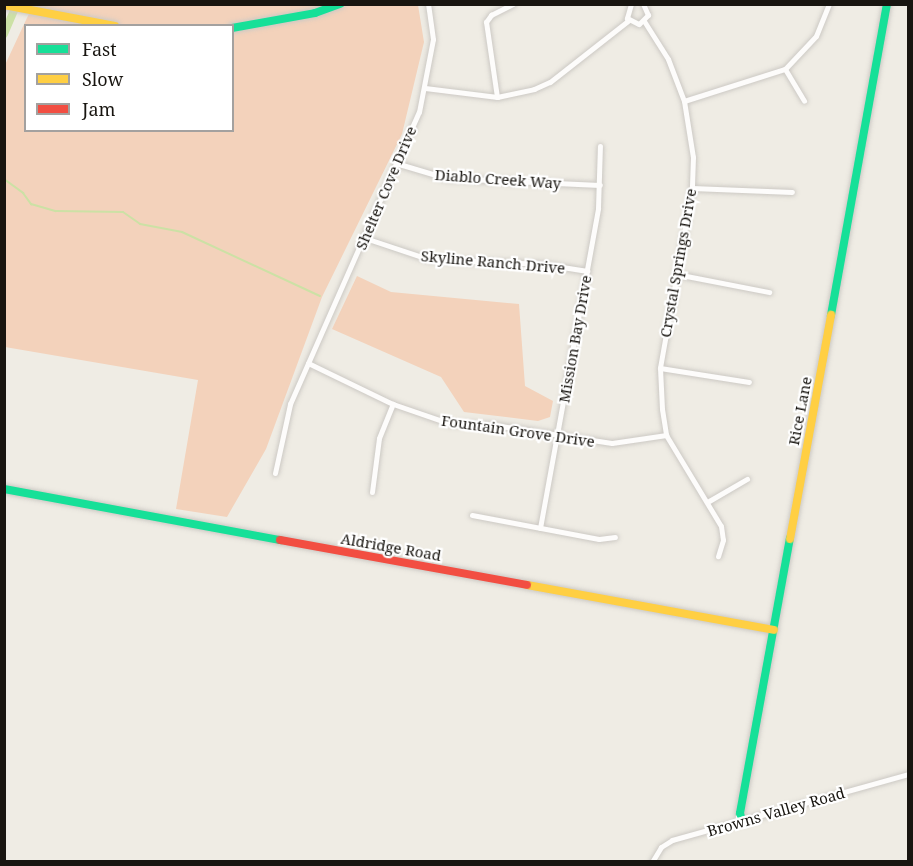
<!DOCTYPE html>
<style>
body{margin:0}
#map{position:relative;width:913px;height:866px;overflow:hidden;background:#efece4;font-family:"Noto Serif",serif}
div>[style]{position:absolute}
.green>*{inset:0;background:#f3d2bb}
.stream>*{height:2px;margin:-1px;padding:0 1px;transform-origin:1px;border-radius:1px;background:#cce1a5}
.canal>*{height:8px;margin:-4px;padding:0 4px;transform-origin:4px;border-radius:4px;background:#cce1a5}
.roads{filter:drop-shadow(0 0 2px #ccc9c4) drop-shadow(0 0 2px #ccc9c4)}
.street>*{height:5px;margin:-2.5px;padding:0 2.5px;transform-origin:2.5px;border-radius:2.5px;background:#fdfcfb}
.fast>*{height:8px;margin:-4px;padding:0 4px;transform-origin:4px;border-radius:4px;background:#16e098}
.slow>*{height:8px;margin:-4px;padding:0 4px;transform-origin:4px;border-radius:4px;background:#ffcf43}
.jam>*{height:8px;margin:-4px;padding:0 4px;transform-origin:4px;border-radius:4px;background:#f24e42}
span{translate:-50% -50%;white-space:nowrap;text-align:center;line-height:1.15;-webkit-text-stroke:4.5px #fff;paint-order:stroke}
.street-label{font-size:15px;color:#181510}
.frame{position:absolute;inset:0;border:6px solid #181510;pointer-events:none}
.legend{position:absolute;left:24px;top:24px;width:210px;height:108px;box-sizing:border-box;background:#fff;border:2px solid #a3a19f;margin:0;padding:8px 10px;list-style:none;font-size:18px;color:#181510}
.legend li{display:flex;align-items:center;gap:12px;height:30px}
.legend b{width:30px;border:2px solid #a3a19f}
</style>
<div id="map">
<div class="green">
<i style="clip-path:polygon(evenodd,33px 5px,418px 5px,424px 42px,402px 134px,322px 297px,266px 449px,227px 517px,176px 509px,198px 380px,5px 347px,5px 65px,33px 5px,26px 26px,232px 26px,232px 130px,26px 130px,26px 26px)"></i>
<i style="clip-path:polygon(357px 276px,391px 292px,519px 304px,525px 386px,553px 401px,550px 417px,538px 421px,464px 412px,441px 377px,332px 329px)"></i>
</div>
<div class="stream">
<i style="left:4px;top:179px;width:24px;rotate:36deg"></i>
<i style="left:23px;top:193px;width:14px;rotate:54deg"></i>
<i style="left:31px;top:204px;width:26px;rotate:16deg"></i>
<i style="left:56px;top:211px;width:67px;rotate:0.9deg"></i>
<i style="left:123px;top:212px;width:21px;rotate:35deg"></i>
<i style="left:140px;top:224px;width:43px;rotate:10.8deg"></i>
<i style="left:182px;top:232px;width:152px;rotate:24.9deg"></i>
</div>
<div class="canal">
<i style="left:4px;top:34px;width:33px;rotate:-67deg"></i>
</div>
<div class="roads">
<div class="street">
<i style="left:631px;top:4px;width:15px;rotate:106deg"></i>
<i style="left:627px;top:18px;width:13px;rotate:27deg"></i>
<i style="left:639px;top:24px;width:13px;rotate:-45deg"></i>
<i style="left:648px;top:15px;width:12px;rotate:-114deg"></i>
<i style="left:644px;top:21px;width:45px;rotate:57.7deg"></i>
<i style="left:668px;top:59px;width:45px;rotate:69.1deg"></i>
<i style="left:684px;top:101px;width:57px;rotate:80.9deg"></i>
<i style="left:693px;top:157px;width:31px;rotate:92deg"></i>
<i style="left:692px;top:188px;width:183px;rotate:100.1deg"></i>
<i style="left:660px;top:368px;width:41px;rotate:87.2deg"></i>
<i style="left:662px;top:409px;width:26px;rotate:81deg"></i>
<i style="left:666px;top:435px;width:106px;rotate:58.9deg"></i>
<i style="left:721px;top:526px;width:14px;rotate:82deg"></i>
<i style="left:723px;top:540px;width:17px;rotate:107deg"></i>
<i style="left:785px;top:69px;width:37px;rotate:59deg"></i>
<i style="left:425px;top:88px;width:73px;rotate:7.1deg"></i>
<i style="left:497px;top:97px;width:38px;rotate:-12deg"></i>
<i style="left:534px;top:89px;width:17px;rotate:-24deg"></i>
<i style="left:550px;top:82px;width:100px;rotate:-38.1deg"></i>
<i style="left:497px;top:97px;width:76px;rotate:-98.3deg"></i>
<i style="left:486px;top:22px;width:9px;rotate:-54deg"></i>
<i style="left:491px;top:15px;width:25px;rotate:-27deg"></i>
<i style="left:684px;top:101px;width:106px;rotate:-17.6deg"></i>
<i style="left:785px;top:69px;width:45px;rotate:-46.8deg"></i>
<i style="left:816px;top:36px;width:35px;rotate:-68deg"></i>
<i style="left:399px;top:164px;width:49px;rotate:16.6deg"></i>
<i style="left:446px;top:178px;width:154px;rotate:2.6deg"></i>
<i style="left:692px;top:188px;width:100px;rotate:2.3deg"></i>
<i style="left:365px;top:238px;width:66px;rotate:18.4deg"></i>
<i style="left:428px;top:259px;width:115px;rotate:2.5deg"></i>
<i style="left:543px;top:264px;width:45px;rotate:9deg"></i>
<i style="left:676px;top:274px;width:95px;rotate:11deg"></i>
<i style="left:308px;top:363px;width:94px;rotate:25.8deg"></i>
<i style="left:393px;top:404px;width:58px;rotate:19.1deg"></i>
<i style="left:448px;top:423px;width:46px;rotate:2.5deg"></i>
<i style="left:494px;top:425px;width:119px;rotate:8.7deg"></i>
<i style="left:612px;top:443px;width:55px;rotate:-8.4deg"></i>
<i style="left:660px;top:368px;width:90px;rotate:8.9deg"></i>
<i style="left:275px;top:473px;width:71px;rotate:-77.7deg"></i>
<i style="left:290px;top:404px;width:319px;rotate:-66.2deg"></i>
<i style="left:419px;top:112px;width:74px;rotate:-79.1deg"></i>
<i style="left:433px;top:39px;width:35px;rotate:-98deg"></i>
<i style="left:372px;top:492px;width:54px;rotate:-82.6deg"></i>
<i style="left:379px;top:438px;width:37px;rotate:-68deg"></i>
<i style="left:709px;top:501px;width:44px;rotate:-30.1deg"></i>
<i style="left:472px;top:515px;width:129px;rotate:10.7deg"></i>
<i style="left:599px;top:539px;width:16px;rotate:-7deg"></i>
<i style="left:540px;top:528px;width:325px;rotate:-79.7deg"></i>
<i style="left:598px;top:208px;width:62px;rotate:-88.2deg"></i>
<i style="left:652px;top:862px;width:17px;rotate:-59deg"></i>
<i style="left:661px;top:847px;width:13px;rotate:-32deg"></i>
<i style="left:672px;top:840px;width:245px;rotate:-15.6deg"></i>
</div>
<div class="fast">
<i style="left:232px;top:28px;width:84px;rotate:-10.2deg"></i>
<i style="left:315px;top:13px;width:27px;rotate:-20deg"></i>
<i style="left:831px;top:315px;width:316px;rotate:-79.8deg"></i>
<i style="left:4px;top:489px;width:281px;rotate:10.5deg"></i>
<i style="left:742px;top:821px;width:8px;rotate:-104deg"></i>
<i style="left:740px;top:813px;width:279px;rotate:-79.7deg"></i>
</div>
<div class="slow">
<i style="left:4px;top:5px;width:113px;rotate:10.7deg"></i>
<i style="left:790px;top:539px;width:228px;rotate:-79.6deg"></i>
<i style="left:527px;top:585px;width:251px;rotate:10.3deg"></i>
</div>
<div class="jam">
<i style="left:280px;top:540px;width:251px;rotate:10.3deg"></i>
</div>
</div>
<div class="street-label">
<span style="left:498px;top:179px;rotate:4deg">Diablo Creek Way</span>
<span style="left:386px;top:188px;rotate:-67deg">Shelter Cove Drive</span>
<span style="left:493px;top:262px;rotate:5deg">Skyline Ranch Drive</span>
<span style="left:678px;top:263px;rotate:-80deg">Crystal Springs Drive</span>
<span style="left:575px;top:339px;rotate:-80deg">Mission Bay Drive</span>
<span style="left:800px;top:411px;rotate:-79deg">Rice Lane</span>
<span style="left:518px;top:431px;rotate:8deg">Fountain Grove Drive</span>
<span style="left:391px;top:547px;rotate:10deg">Aldridge Road</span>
<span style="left:776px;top:812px;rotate:-16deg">Browns Valley Road</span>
</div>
<div class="frame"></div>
<ul class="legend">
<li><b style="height:8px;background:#16e098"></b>Fast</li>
<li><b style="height:8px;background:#ffcf43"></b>Slow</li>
<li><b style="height:8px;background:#f24e42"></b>Jam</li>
</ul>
</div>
